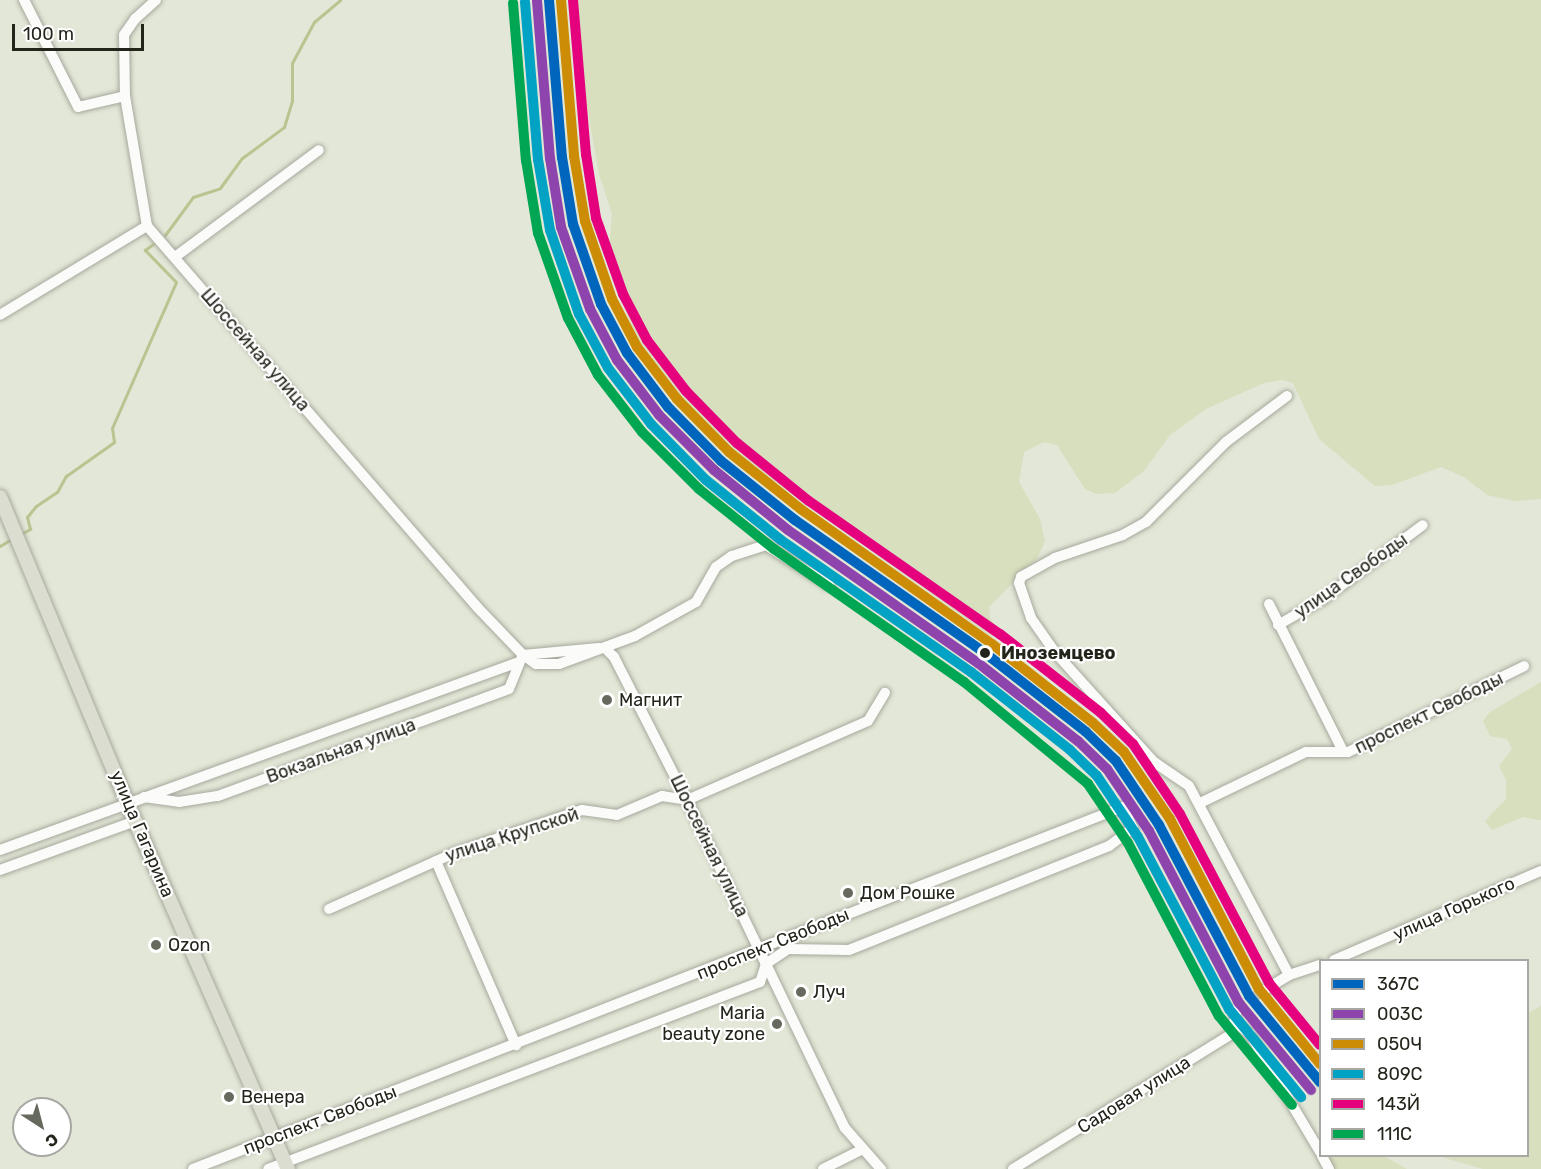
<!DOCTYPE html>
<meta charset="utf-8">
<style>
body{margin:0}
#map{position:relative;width:1541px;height:1169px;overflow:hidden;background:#e2e7d7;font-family:Rubik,sans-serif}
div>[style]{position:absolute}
.green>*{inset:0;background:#d7dfbe}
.stream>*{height:3px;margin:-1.5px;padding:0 1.5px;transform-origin:1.5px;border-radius:1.5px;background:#b9c490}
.minor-tunnel>*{height:10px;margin-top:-5px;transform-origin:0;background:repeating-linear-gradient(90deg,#bcc0b1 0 10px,transparent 0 15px)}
.roads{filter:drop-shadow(0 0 2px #a6a99d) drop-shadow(0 0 2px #a6a99d)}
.minor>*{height:10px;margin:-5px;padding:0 5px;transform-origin:5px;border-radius:5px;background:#fbfbf9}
.major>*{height:14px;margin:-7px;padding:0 7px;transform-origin:7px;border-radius:7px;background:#daddd0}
.rail-1>*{height:10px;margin:-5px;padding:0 5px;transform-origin:5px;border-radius:5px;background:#0065bd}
.rail-2>*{height:10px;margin:-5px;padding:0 5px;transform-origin:5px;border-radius:5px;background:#8e44ad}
.rail-3>*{height:10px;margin:-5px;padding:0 5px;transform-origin:5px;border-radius:5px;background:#cd8c05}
.rail-4>*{height:10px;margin:-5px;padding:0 5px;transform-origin:5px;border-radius:5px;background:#02a2c5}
.rail-5>*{height:10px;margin:-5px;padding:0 5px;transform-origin:5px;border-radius:5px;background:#e5007d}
.rail-6>*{height:10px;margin:-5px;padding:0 5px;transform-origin:5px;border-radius:5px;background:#00a651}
.dots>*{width:16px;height:16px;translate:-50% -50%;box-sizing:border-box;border:3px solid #fff;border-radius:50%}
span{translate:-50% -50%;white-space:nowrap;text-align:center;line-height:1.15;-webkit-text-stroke:4.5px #fff;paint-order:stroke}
.street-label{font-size:18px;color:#23251b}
.stop-label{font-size:18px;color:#23251b;font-weight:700}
.left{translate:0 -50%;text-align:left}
.poi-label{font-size:18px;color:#23251b}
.right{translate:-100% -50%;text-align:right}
.legend{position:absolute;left:1319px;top:959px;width:210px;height:198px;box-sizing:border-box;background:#fff;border:2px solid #a7a8a4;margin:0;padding:8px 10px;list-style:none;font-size:18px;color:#23251b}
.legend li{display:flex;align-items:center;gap:12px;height:30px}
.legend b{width:30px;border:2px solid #a7a8a4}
.north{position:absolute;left:12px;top:1097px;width:60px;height:60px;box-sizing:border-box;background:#fff;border:2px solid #a7a8a4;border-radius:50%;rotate:144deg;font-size:16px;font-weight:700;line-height:24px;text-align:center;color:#23251b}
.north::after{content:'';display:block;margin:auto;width:21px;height:27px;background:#66695d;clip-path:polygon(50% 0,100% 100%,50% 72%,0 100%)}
.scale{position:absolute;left:12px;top:24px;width:132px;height:27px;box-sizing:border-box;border:3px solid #23251b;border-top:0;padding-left:8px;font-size:18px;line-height:21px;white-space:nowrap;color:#23251b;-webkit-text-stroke:4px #fff;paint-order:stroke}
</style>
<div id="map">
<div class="green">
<i style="clip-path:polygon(576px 0,1541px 0,1541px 499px,1515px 501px,1487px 495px,1464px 477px,1441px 467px,1392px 485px,1375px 486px,1319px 439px,1293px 383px,1282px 380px,1264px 383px,1206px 409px,1170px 435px,1144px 471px,1115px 493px,1096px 494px,1085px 489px,1057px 445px,1044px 442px,1024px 452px,1019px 482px,1040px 519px,1045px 541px,1038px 557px,989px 607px,990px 618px,1001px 633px,991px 637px,720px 443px,688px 415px,660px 381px,637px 340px,608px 264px,612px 214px,599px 174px,584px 89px)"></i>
<i style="clip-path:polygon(1541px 682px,1541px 820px,1523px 817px,1492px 830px,1485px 821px,1506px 799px,1506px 780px,1499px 766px,1512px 749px,1507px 739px,1490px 736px,1483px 721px,1490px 712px)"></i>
<i style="clip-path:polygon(1541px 1006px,1541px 1169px,1483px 1169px,1438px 1156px,1528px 1156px,1528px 1013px)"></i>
<i style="clip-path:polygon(1328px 1156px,1384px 1156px,1407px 1169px,1334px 1169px)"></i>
</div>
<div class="stream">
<i style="left:165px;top:235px;width:47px;rotate:-53.6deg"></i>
<i style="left:193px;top:197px;width:28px;rotate:-18deg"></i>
<i style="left:220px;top:188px;width:37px;rotate:-54deg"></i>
<i style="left:242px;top:158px;width:52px;rotate:-36.4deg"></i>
<i style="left:284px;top:127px;width:27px;rotate:-73deg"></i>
<i style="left:292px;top:101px;width:38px;rotate:-90deg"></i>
<i style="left:292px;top:63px;width:47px;rotate:-61.8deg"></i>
<i style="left:314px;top:22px;width:34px;rotate:-40deg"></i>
<i style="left:19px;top:535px;width:13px;rotate:-29deg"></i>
<i style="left:30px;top:529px;width:12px;rotate:-104deg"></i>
<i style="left:27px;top:517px;width:14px;rotate:-51deg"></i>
<i style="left:36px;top:506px;width:25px;rotate:-34deg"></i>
<i style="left:57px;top:492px;width:18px;rotate:-61deg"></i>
<i style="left:66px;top:476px;width:59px;rotate:-35.3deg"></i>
<i style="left:114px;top:442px;width:14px;rotate:-98deg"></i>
<i style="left:112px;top:428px;width:159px;rotate:-66.3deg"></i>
<i style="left:176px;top:282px;width:45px;rotate:-134.1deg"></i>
<i style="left:145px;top:250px;width:10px;rotate:-37deg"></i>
<i style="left:0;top:546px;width:15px;rotate:-32deg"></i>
</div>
<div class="minor-tunnel">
<i style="left:1237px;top:1008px;width:35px;rotate:-33deg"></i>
</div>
<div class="roads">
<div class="minor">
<i style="left:24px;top:0;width:120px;rotate:63.2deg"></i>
<i style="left:78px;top:107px;width:48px;rotate:-13.2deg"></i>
<i style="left:156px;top:0;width:28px;rotate:138deg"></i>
<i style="left:135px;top:19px;width:19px;rotate:125deg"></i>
<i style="left:124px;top:35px;width:61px;rotate:89.1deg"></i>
<i style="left:125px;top:96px;width:132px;rotate:80.4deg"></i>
<i style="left:147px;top:226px;width:505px;rotate:49.09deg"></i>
<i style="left:478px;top:608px;width:65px;rotate:46.2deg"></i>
<i style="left:523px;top:655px;width:16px;rotate:35deg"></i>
<i style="left:536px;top:664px;width:23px"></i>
<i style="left:559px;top:664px;width:81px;rotate:-20.2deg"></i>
<i style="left:635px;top:636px;width:70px;rotate:-29.1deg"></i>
<i style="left:696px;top:602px;width:40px;rotate:-60.3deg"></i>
<i style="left:716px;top:567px;width:19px;rotate:-35deg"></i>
<i style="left:732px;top:556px;width:36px;rotate:-18deg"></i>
<i style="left:766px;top:545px;width:75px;rotate:32.4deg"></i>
<i style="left:175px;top:257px;width:179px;rotate:-36.6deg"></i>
<i style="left:0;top:315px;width:172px;rotate:-31.2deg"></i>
<i style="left:1287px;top:396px;width:76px;rotate:143deg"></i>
<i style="left:1226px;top:442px;width:113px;rotate:135deg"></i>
<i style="left:1146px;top:522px;width:26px;rotate:151deg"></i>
<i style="left:1123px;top:535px;width:72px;rotate:161.3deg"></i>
<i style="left:1055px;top:558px;width:39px;rotate:151deg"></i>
<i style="left:1021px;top:577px;width:6px;rotate:108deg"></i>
<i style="left:1019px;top:583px;width:37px;rotate:71deg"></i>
<i style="left:1031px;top:618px;width:39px;rotate:55deg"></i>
<i style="left:1053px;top:650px;width:151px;rotate:48deg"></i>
<i style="left:1154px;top:762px;width:42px;rotate:34.4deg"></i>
<i style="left:1189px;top:786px;width:214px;rotate:62.1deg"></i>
<i style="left:1269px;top:604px;width:165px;rotate:63.3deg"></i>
<i style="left:1278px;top:625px;width:52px;rotate:-30deg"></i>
<i style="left:1323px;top:599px;width:124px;rotate:-36.5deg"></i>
<i style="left:605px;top:648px;width:13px;rotate:45deg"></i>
<i style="left:614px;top:657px;width:161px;rotate:63deg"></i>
<i style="left:687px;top:800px;width:364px;rotate:64.3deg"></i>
<i style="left:845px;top:1128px;width:55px;rotate:48.7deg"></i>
<i style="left:144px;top:797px;width:35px;rotate:8deg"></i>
<i style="left:179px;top:802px;width:39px;rotate:-9deg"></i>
<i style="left:218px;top:796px;width:310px;rotate:-20.2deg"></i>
<i style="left:509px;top:689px;width:37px;rotate:-68deg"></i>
<i style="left:523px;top:655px;width:76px;rotate:-5.3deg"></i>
<i style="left:1200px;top:803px;width:118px;rotate:-25.7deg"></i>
<i style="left:1306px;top:752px;width:42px"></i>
<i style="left:1348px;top:752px;width:196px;rotate:-26deg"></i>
<i style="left:0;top:850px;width:549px;rotate:-19.92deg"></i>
<i style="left:436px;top:861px;width:201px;rotate:66.5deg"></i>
<i style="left:0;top:870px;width:144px;rotate:-19.9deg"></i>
<i style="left:329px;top:909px;width:137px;rotate:-24.1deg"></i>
<i style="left:454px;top:853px;width:135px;rotate:-18.6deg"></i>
<i style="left:582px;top:810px;width:35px;rotate:8deg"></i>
<i style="left:617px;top:815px;width:49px;rotate:-22.9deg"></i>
<i style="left:662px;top:796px;width:25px;rotate:9deg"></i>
<i style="left:687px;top:800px;width:197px;rotate:-23.6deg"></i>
<i style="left:868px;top:721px;width:33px;rotate:-59deg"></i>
<i style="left:1334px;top:960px;width:225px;rotate:-23.3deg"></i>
<i style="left:1266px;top:989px;width:27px;rotate:-31deg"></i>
<i style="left:1289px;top:975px;width:33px;rotate:-18deg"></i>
<i style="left:1234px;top:1022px;width:20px;rotate:37deg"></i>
<i style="left:1250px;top:1034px;width:137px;rotate:59.3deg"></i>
<i style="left:1322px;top:1156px;width:15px;rotate:62deg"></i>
<i style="left:193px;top:1169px;width:998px;rotate:-21.27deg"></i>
<i style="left:1123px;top:807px;width:23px;rotate:65deg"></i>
<i style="left:1133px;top:828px;width:30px;rotate:143deg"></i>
<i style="left:1109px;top:846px;width:280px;rotate:158.2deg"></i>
<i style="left:849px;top:950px;width:61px;rotate:-179.1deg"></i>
<i style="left:788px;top:949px;width:27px;rotate:146deg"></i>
<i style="left:766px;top:964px;width:19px;rotate:108deg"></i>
<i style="left:760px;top:982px;width:526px;rotate:159.19deg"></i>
<i style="left:823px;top:1169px;width:45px;rotate:-26.6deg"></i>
<i style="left:1013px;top:1169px;width:257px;rotate:-31.7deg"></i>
<i style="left:1232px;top:1034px;width:26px;rotate:-79deg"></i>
</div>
<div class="major">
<i style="left:0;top:497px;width:343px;rotate:67.4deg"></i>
<i style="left:132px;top:814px;width:388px;rotate:66.3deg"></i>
</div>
</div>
<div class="rail-1">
<i style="left:549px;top:0;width:158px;rotate:85.3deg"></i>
<i style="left:562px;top:157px;width:68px;rotate:80.7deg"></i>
<i style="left:573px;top:224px;width:85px;rotate:70.7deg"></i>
<i style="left:601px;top:304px;width:55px;rotate:62deg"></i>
<i style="left:627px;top:353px;width:68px;rotate:52.8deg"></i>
<i style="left:668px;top:407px;width:76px;rotate:45.5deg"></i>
<i style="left:721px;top:461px;width:95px;rotate:38.6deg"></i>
<i style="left:795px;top:520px;width:232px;rotate:35deg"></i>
<i style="left:985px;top:653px;width:128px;rotate:38deg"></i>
<i style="left:1086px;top:732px;width:42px;rotate:44deg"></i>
<i style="left:1116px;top:761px;width:77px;rotate:56.1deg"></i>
<i style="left:1159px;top:825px;width:193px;rotate:62.2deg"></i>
<i style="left:1249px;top:996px;width:112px;rotate:50.5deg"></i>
</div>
<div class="rail-2">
<i style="left:537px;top:1px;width:158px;rotate:85.3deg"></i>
<i style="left:550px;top:158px;width:70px;rotate:80.9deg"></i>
<i style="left:561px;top:227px;width:87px;rotate:70.5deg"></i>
<i style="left:590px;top:309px;width:58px;rotate:62.1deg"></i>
<i style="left:617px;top:360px;width:69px;rotate:52.6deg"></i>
<i style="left:659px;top:415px;width:78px;rotate:45deg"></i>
<i style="left:714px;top:470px;width:95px;rotate:39deg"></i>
<i style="left:788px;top:530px;width:232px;rotate:35deg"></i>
<i style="left:978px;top:663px;width:127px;rotate:38deg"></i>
<i style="left:1078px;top:741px;width:40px;rotate:44deg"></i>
<i style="left:1107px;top:769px;width:75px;rotate:55.9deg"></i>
<i style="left:1149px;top:831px;width:194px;rotate:62.4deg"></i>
<i style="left:1239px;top:1003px;width:113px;rotate:50.4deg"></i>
</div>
<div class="rail-3">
<i style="left:561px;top:0;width:157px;rotate:85.2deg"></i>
<i style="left:574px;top:156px;width:66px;rotate:80.4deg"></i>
<i style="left:585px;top:221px;width:83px;rotate:70.9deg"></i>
<i style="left:612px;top:299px;width:54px;rotate:62.5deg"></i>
<i style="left:637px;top:347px;width:66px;rotate:52.4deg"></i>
<i style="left:677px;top:399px;width:74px;rotate:45.5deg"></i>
<i style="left:729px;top:452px;width:93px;rotate:38.5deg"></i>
<i style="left:802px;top:510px;width:232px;rotate:35.2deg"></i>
<i style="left:992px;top:644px;width:128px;rotate:38deg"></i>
<i style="left:1093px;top:723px;width:42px;rotate:43.1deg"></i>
<i style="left:1124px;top:752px;width:81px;rotate:55.5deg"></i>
<i style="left:1170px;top:819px;width:192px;rotate:62.4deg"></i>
<i style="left:1259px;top:989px;width:97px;rotate:50.9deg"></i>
</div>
<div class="rail-4">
<i style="left:525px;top:2px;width:158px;rotate:85.3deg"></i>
<i style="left:538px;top:159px;width:72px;rotate:80.4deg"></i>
<i style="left:550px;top:230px;width:89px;rotate:71deg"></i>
<i style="left:579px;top:314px;width:61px;rotate:61.8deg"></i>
<i style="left:608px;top:368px;width:71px;rotate:52.5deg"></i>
<i style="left:651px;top:424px;width:78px;rotate:45.5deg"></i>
<i style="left:706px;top:480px;width:96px;rotate:38.7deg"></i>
<i style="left:781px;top:540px;width:231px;rotate:34.8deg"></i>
<i style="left:971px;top:672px;width:126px;rotate:38.2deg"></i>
<i style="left:1070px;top:750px;width:37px;rotate:44deg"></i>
<i style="left:1097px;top:776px;width:73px;rotate:56.1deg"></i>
<i style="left:1138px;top:837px;width:195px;rotate:62.1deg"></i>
<i style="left:1229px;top:1009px;width:114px;rotate:50.7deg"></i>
</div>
<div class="rail-5">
<i style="left:573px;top:0;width:155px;rotate:85.2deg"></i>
<i style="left:586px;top:154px;width:65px;rotate:81.1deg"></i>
<i style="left:596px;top:218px;width:81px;rotate:70.4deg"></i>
<i style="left:623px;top:294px;width:52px;rotate:62.4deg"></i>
<i style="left:647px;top:340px;width:64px;rotate:52.6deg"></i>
<i style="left:686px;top:391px;width:73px;rotate:45.6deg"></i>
<i style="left:737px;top:443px;width:92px;rotate:38.9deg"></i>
<i style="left:809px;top:501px;width:233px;rotate:34.9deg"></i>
<i style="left:1000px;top:634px;width:128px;rotate:38deg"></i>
<i style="left:1101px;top:713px;width:45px;rotate:44.1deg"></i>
<i style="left:1133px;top:744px;width:84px;rotate:56.1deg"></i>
<i style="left:1180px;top:814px;width:191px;rotate:62.2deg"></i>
<i style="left:1269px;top:983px;width:80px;rotate:50.6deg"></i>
</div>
<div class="rail-6">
<i style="left:513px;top:3px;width:158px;rotate:85.3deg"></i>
<i style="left:526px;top:160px;width:74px;rotate:80.7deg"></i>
<i style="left:538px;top:233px;width:90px;rotate:70.6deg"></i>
<i style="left:568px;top:318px;width:64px;rotate:62.2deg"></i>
<i style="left:598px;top:375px;width:72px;rotate:52.3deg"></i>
<i style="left:642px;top:432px;width:81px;rotate:45deg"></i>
<i style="left:699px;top:489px;width:96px;rotate:38.7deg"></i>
<i style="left:774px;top:549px;width:232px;rotate:35deg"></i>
<i style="left:964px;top:682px;width:161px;rotate:39.4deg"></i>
<i style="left:1088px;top:784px;width:71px;rotate:55.9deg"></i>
<i style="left:1128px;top:843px;width:195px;rotate:62.3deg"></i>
<i style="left:1219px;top:1016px;width:115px;rotate:50.6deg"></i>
</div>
<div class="dots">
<i style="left:985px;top:653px;background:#23251b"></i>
<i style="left:607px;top:700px;background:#66695d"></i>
<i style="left:848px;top:893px;background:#66695d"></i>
<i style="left:156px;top:945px;background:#66695d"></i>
<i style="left:801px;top:992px;background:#66695d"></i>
<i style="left:777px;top:1024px;background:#66695d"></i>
<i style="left:229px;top:1097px;background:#66695d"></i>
</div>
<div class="street-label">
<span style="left:255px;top:350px;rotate:49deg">Шоссейная улица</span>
<span style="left:1351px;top:576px;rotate:-35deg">улица Свободы</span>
<span style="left:1429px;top:713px;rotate:-26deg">проспект Свободы</span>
<span style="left:341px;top:751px;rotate:-20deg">Вокзальная улица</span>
<span style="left:142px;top:834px;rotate:67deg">улица Гагарина</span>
<span style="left:512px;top:835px;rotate:-18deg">улица Крупской</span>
<span style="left:709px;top:846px;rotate:64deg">Шоссейная улица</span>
<span style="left:1454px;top:909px;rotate:-24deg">улица Горького</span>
<span style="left:773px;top:944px;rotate:-22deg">проспект Свободы</span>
<span style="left:1134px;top:1095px;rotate:-32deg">Садовая улица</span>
<span style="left:320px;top:1120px;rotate:-21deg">проспект Свободы</span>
</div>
<div class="stop-label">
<span class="left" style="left:1001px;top:653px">Иноземцево</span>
</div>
<div class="poi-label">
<span class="left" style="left:619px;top:700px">Магнит</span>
<span class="left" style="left:860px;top:893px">Дом Рошке</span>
<span class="left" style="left:168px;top:945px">Ozon</span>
<span class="left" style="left:813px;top:992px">Луч</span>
<span class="right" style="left:765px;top:1024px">Maria<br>beauty zone</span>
<span class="left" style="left:241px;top:1097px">Венера</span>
</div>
<ul class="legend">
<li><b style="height:8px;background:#0065bd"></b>367С</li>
<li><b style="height:8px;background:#8e44ad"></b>003С</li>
<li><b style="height:8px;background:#cd8c05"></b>050Ч</li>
<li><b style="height:8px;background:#02a2c5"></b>809С</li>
<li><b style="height:8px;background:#e5007d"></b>143Й</li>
<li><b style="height:8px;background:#00a651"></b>111С</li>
</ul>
<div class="north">С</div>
<div class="scale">100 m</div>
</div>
